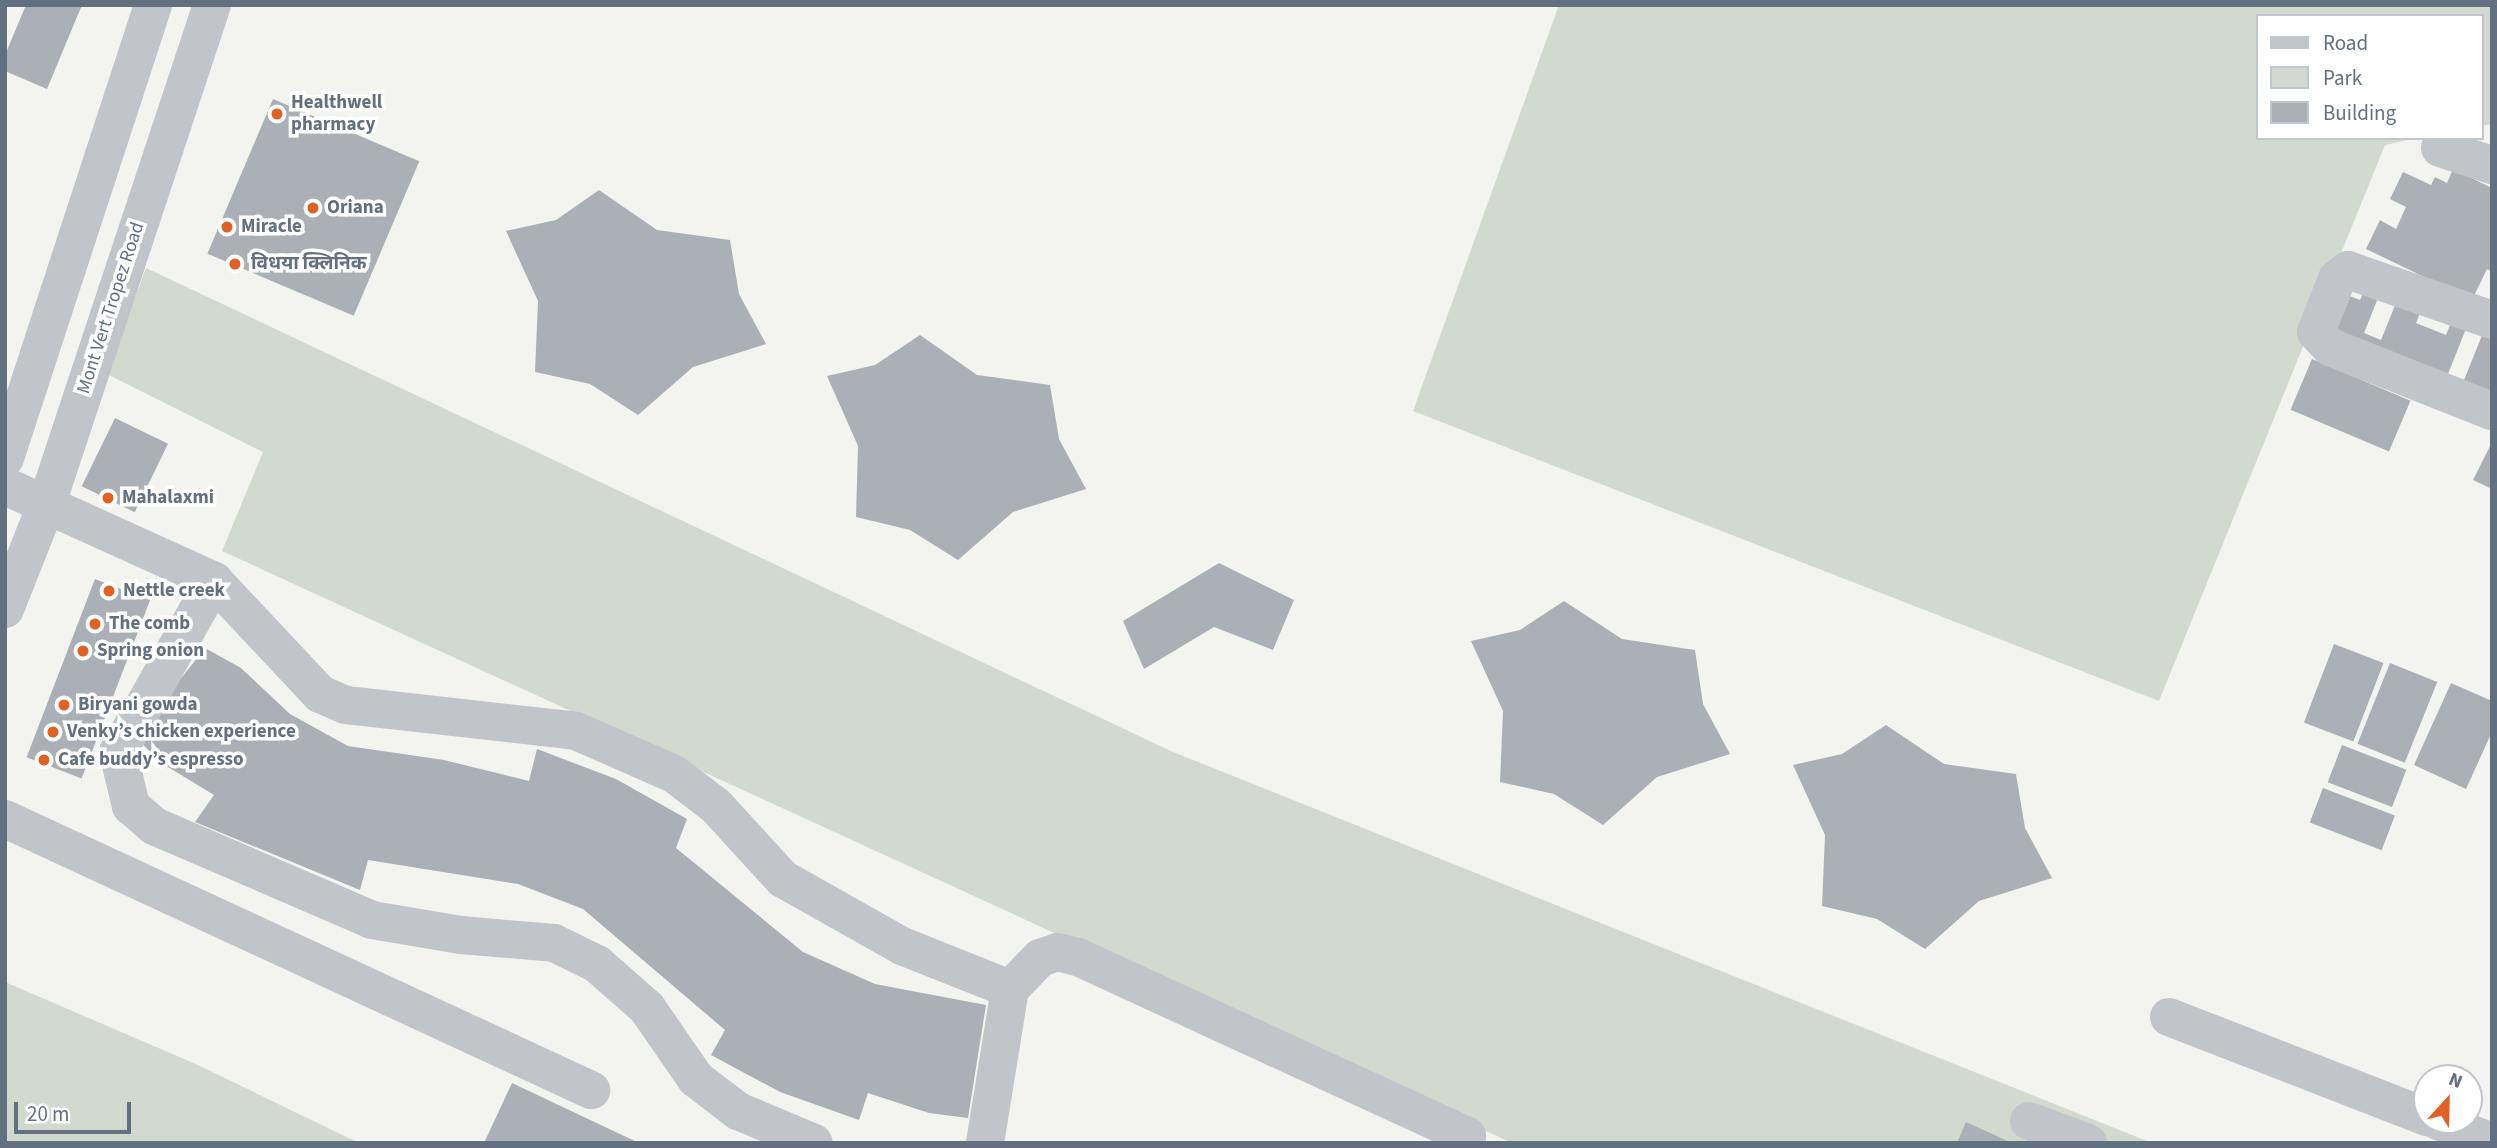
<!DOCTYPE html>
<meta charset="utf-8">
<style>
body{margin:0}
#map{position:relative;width:2497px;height:1148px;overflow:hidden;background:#f3f4ef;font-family:"Source Sans 3","Noto Sans Devanagari",sans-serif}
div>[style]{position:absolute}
.green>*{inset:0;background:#d2d9cf}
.building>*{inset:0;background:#aab0b5;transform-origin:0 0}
.minor>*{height:38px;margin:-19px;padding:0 19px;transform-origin:19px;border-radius:19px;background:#c1c4c8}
.dots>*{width:19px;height:19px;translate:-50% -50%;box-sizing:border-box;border:4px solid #fff;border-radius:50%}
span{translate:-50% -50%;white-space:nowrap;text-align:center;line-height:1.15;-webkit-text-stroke:7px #fff;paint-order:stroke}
.poi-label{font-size:19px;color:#637080;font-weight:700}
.left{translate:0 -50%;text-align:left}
.street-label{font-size:19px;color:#637080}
.frame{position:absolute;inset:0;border:7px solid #637080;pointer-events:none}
.legend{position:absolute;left:2256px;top:14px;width:228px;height:126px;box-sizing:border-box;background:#fff;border:2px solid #c1c6cc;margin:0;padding:9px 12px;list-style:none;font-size:21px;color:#637080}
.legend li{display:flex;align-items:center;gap:14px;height:35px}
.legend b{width:35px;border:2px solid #c1c6cc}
.north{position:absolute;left:2413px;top:1064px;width:70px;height:70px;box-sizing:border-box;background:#fff;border:2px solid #c1c6cc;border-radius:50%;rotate:22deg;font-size:19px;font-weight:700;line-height:28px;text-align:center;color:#637080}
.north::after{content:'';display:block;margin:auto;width:24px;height:32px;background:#e16122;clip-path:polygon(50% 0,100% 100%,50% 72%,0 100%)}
.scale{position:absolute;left:14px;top:1102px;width:117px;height:32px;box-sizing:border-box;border:4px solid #637080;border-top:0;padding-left:9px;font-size:21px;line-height:24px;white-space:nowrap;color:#637080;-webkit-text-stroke:5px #fff;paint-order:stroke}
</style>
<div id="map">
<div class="green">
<i style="clip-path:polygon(1559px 5px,2492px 5px,2492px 124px,2481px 126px,2481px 16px,2257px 16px,2257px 138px,2418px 138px,2385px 145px,2159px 701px,1413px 411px)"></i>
<i style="clip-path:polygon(146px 268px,1173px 752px,2152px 1143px,1512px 1143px,222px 551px,263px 452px,107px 374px)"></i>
<i style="clip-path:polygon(5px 982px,198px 1065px,359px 1143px,5px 1143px)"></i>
</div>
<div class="building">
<i style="clip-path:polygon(26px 5px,82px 5px,47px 89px,5px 71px,5px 55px)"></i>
<i style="left:273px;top:99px;width:159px;height:168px;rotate:23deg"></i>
<i style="clip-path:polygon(2453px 169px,2492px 188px,2492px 272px,2487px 269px,2472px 300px,2366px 249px,2380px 220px,2396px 229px,2406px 207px,2390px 199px,2403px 172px,2431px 185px,2435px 177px,2447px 183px)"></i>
<i style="clip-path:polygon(599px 190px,657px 230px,730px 240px,739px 294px,766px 344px,693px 367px,638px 415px,590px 384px,535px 372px,538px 301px,506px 231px,556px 220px)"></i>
<i style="clip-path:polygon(2339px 292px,2360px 300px,2363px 293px,2378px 298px,2364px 333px,2381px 340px,2398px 298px,2422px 308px,2416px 323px,2446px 335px,2452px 320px,2467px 326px,2448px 374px,2464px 380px,2483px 333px,2492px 336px,2492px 402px,2322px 334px)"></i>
<i style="clip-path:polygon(920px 335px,977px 375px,1050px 385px,1059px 439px,1086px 489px,1013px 512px,958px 560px,910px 530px,856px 517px,858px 446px,827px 376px,875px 365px)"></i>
<i style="left:2312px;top:359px;width:107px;height:55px;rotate:23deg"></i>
<i style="left:115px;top:418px;width:59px;height:76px;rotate:26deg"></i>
<i style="clip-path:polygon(2492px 442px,2492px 489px,2473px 480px)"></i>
<i style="clip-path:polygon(1219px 563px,1294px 600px,1273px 650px,1214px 627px,1144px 669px,1123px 621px)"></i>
<i style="left:95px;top:579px;width:59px;height:191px;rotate:21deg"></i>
<i style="clip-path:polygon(1564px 601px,1622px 639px,1695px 650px,1703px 704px,1730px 754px,1657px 777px,1603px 825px,1554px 794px,1500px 782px,1503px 711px,1471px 641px,1520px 630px)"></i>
<i style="left:2334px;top:644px;width:53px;height:84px;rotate:21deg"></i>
<i style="clip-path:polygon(205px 648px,241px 668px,290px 714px,348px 746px,444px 760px,529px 781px,537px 749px,616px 779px,687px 819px,676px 848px,803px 952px,875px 984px,986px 1005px,968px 1118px,929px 1113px,868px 1093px,859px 1120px,780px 1092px,711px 1055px,725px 1030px,583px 909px,518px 884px,368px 860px,360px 890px,195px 822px,214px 795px,163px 764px,135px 737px)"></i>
<i style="left:2390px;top:663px;width:51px;height:87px;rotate:22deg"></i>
<i style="clip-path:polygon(2451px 683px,2492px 701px,2492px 732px,2466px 789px,2414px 765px)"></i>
<i style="clip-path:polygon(1886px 725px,1944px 764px,2016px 774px,2025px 828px,2052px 878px,1979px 901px,1925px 949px,1877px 919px,1822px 906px,1825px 835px,1793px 765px,1842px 754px)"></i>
<i style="left:2342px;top:745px;width:69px;height:40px;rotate:21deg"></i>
<i style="left:2323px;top:788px;width:77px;height:37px;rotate:21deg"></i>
<i style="clip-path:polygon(512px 1083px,639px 1143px,484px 1143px)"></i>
<i style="clip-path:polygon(1966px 1122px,2012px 1143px,1957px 1143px)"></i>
</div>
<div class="minor">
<i style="left:2440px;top:148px;width:55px;rotate:18.1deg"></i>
<i style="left:2492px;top:320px;width:152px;rotate:-160.9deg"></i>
<i style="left:2348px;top:270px;width:14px;rotate:141deg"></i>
<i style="left:2337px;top:279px;width:57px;rotate:111.6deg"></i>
<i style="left:2316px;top:332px;width:21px;rotate:47deg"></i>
<i style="left:2330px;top:347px;width:174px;rotate:21.6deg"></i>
<i style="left:5px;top:458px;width:477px;rotate:-71.9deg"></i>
<i style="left:5px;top:486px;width:230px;rotate:24.4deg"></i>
<i style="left:214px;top:581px;width:155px;rotate:46.8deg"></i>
<i style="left:320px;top:694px;width:28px;rotate:23deg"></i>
<i style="left:346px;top:705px;width:231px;rotate:6.4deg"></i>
<i style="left:576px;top:731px;width:107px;rotate:23.7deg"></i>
<i style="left:674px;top:774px;width:53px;rotate:37.3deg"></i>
<i style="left:716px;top:806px;width:99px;rotate:47.5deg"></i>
<i style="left:783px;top:879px;width:137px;rotate:29.4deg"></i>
<i style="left:902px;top:946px;width:116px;rotate:21.7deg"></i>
<i style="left:1010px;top:989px;width:43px;rotate:-45.9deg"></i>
<i style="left:1040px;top:958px;width:18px;rotate:-19deg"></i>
<i style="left:1057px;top:952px;width:22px;rotate:13deg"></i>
<i style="left:1078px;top:957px;width:428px;rotate:24.7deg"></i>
<i style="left:1467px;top:1136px;width:8px;rotate:120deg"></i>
<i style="left:214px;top:581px;width:196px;rotate:119.3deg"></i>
<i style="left:118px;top:752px;width:56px;rotate:76.5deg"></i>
<i style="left:131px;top:806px;width:30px;rotate:41deg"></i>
<i style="left:154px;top:826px;width:237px;rotate:23.3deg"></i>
<i style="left:372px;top:920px;width:90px;rotate:9.6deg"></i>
<i style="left:461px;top:935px;width:93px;rotate:4.9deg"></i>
<i style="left:554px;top:943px;width:48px;rotate:26deg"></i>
<i style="left:597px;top:964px;width:67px;rotate:41.3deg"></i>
<i style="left:647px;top:1008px;width:86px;rotate:55.4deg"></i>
<i style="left:696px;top:1079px;width:53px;rotate:37.3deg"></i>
<i style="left:738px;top:1111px;width:82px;rotate:22.8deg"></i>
<i style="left:5px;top:609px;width:114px;rotate:-68.4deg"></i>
<i style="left:47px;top:503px;width:525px;rotate:-71.67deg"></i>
<i style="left:5px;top:819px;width:646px;rotate:24.82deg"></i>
<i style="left:2169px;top:1017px;width:277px;rotate:21.2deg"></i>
<i style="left:2436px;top:1120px;width:60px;rotate:21.4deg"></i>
<i style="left:2029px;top:1121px;width:63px;rotate:20.4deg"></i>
<i style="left:985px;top:1143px;width:156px;rotate:-80.8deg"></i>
</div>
<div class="dots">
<i style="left:277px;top:114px;background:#e16122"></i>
<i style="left:313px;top:208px;background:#e16122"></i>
<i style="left:227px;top:227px;background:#e16122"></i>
<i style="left:235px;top:264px;background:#e16122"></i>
<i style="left:108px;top:498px;background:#e16122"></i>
<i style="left:109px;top:591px;background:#e16122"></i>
<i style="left:95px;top:624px;background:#e16122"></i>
<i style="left:83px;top:651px;background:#e16122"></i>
<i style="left:64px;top:705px;background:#e16122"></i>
<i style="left:53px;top:732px;background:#e16122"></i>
<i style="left:44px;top:760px;background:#e16122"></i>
</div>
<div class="poi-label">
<span class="left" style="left:291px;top:114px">Healthwell<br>pharmacy</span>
<span class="left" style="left:327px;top:208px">Oriana</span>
<span class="left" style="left:241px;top:227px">Miracle</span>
<span class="left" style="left:251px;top:264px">विधया क्लिनिक</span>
<span class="left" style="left:122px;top:498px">Mahalaxmi</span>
<span class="left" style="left:123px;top:591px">Nettle creek</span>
<span class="left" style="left:109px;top:624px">The comb</span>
<span class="left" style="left:97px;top:651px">Spring onion</span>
<span class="left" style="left:78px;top:705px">Biryani gowda</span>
<span class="left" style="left:67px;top:732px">Venky’s chicken experience</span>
<span class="left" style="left:58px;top:760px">Cafe buddy’s espresso</span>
</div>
<div class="street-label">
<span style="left:111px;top:308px;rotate:-72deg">Mont Vert Tropez Road</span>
</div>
<div class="frame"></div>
<ul class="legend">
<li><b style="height:9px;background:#c1c4c8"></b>Road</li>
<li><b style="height:19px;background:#d2d9cf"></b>Park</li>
<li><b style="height:19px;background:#aab0b5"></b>Building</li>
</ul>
<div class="north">N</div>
<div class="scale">20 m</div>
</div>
